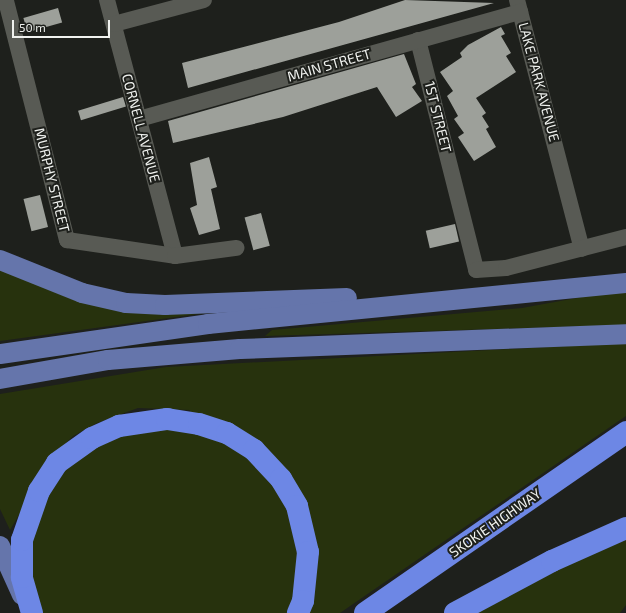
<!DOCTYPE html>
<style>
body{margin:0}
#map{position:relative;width:626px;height:613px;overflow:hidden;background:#1e201c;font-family:"Exo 2",sans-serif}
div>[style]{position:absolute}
.green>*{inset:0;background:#27320d}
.building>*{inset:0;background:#9da09a;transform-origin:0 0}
.minor>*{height:16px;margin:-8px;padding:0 8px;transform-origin:8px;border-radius:8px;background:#585a54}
.major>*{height:20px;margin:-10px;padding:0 10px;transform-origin:10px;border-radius:10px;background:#6575ab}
.highway>*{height:22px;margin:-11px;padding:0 11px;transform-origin:11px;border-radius:11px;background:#6d87e5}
span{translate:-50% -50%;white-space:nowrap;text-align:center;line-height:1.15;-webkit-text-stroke:4px #1e201c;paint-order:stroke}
.street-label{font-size:14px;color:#f0f2ef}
.scale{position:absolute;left:12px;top:20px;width:98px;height:18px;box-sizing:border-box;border:2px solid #f0f2ef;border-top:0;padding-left:5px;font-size:12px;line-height:14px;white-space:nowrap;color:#f0f2ef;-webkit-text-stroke:3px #1e201c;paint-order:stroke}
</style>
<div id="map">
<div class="green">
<i style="clip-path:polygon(0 266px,31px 281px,220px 311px,0 341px)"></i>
<i style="clip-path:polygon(626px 289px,626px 325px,265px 336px,272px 330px,522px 308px)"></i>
<i style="clip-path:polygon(626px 343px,626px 416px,340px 613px,306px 613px,301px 497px,190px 414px,190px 410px,138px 408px,97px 423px,73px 436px,55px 454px,10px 530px,0 509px,0 394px,166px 367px)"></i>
<i style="clip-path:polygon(138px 426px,224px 436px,278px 482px,302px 553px,291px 613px,40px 613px,29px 567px,36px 516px,73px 458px)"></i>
<i style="clip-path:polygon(626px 536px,626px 605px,620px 613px,467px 613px)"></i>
</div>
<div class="building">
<i style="clip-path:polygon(405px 0,494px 3px,188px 88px,182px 63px,339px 22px)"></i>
<i style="left:58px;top:8px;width:15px;height:36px;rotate:74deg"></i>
<i style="clip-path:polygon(501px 27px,505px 34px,501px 36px,511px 53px,506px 56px,516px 72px,476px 98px,486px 113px,482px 116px,489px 127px,486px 129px,496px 147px,474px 161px,458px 137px,464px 133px,454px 119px,458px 116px,447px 96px,453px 91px,440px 72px,462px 57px,460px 53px,468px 45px)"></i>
<i style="clip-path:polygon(404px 54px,416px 84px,412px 87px,422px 101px,396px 117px,377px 87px,283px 117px,173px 143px,168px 121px)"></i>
<i style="left:123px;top:97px;width:10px;height:47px;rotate:73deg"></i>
<i style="clip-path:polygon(209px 157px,217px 187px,211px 189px,220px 229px,199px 235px,190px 208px,197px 205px,190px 163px)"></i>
<i style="left:40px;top:195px;width:33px;height:17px;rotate:76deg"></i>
<i style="left:261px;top:213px;width:34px;height:17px;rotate:75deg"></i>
<i style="left:455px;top:224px;width:18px;height:30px;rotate:77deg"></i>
</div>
<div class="minor">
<i style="left:107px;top:0;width:265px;rotate:75.1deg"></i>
<i style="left:517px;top:0;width:257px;rotate:75.4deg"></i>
<i style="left:6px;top:1px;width:247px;rotate:75.7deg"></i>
<i style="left:67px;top:240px;width:109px;rotate:8.4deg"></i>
<i style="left:175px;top:256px;width:62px;rotate:-7.5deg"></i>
<i style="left:114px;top:24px;width:93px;rotate:-14.9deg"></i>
<i style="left:418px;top:40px;width:237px;rotate:75.8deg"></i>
<i style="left:476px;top:270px;width:30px;rotate:-4deg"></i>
<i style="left:506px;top:268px;width:124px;rotate:-14.5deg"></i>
<i style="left:139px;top:119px;width:396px;rotate:-15.7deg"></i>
</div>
<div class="major">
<i style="left:0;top:260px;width:88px;rotate:21.9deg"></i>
<i style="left:82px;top:293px;width:45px;rotate:12.8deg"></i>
<i style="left:126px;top:303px;width:39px;rotate:3deg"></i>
<i style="left:165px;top:305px;width:182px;rotate:-2.2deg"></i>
<i style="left:0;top:354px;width:210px;rotate:-8.2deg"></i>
<i style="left:208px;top:324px;width:420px;rotate:-5.6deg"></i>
<i style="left:0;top:379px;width:110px;rotate:-10deg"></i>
<i style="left:108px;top:360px;width:132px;rotate:-4.8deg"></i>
<i style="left:240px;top:349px;width:386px;rotate:-2.2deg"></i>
<i style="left:0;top:546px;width:54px;rotate:65.8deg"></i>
</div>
<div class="highway">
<i style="left:32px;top:613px;width:37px;rotate:-106deg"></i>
<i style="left:22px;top:577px;width:37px;rotate:-90deg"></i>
<i style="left:22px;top:540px;width:52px;rotate:-70.9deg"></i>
<i style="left:39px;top:491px;width:33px;rotate:-57deg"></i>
<i style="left:57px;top:463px;width:43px;rotate:-35.5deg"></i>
<i style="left:92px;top:438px;width:30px;rotate:-24deg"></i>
<i style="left:119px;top:426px;width:49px;rotate:-8.3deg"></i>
<i style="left:167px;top:419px;width:32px;rotate:9deg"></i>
<i style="left:199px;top:424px;width:29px;rotate:18deg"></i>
<i style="left:227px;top:433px;width:32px;rotate:32deg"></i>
<i style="left:254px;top:450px;width:40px;rotate:47deg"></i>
<i style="left:281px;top:479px;width:31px;rotate:59deg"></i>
<i style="left:297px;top:506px;width:47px;rotate:76.6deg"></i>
<i style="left:308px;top:552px;width:49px;rotate:95.8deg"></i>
<i style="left:303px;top:601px;width:13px;rotate:113deg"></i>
<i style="left:365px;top:613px;width:318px;rotate:-34.7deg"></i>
<i style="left:455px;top:613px;width:110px;rotate:-28.2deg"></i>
<i style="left:552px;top:561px;width:81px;rotate:-24deg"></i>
</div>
<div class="street-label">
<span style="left:329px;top:65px;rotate:-16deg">MAIN STREET</span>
<span style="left:539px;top:82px;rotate:75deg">LAKE PARK AVENUE</span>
<span style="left:438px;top:117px;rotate:76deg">1ST STREET</span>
<span style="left:141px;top:128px;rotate:75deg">CORNELL AVENUE</span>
<span style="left:52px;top:180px;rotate:76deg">MURPHY STREET</span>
<span style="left:495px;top:523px;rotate:-35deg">SKOKIE HIGHWAY</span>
</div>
<div class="scale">50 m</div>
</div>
